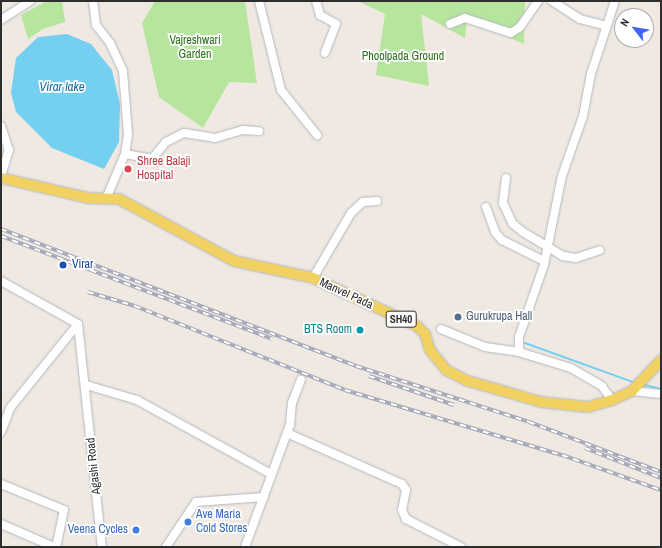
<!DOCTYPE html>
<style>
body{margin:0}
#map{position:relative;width:662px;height:548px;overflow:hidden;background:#efe9e1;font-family:"Archivo Narrow",sans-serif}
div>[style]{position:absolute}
.green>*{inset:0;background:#b6e59e}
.water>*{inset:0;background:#75cff0}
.stream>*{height:2px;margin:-1px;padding:0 1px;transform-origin:1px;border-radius:1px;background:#75cff0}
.roads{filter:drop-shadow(0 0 1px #b4b7c1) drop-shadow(0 0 1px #b4b7c1)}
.minor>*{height:8px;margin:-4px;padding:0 4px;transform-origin:4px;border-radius:4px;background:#fff}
.major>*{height:10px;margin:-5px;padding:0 5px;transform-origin:5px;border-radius:5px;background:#f2d163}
.rail>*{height:3.5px;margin-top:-1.75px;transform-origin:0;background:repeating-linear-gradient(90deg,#fff 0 6px,#a3a6b8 0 12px);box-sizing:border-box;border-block:1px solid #a3a6b8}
.dots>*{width:11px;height:11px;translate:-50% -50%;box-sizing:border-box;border:2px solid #fff;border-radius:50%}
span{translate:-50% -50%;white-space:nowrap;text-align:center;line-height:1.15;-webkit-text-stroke:3.5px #fff;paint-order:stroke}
.shield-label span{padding:1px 3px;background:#fff;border:1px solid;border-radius:3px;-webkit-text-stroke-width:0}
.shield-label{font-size:11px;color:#2e2e2e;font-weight:700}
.park-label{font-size:12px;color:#2c6e1b}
.health-label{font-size:12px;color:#be3a42}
.left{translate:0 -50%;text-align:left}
.transit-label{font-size:12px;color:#164399}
.street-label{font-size:12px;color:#2e2e2e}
.service-label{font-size:12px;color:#4e5e75}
.culture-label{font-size:12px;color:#0d838f}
.right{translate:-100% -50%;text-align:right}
.shop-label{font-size:12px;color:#366cbe}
.water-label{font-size:13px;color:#0d6fa3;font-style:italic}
.frame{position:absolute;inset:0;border:2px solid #2e2e2e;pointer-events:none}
.north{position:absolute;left:614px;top:8px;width:40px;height:40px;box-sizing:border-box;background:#fff;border:1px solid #ababab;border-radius:50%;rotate:301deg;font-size:11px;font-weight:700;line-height:16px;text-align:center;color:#2e2e2e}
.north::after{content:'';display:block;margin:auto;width:14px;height:18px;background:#4264fb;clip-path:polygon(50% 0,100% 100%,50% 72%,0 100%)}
</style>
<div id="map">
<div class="green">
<i style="clip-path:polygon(47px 1px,62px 1px,65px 22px,43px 29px,28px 39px,21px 15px)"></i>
<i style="clip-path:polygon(155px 1px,245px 1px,257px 83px,229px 82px,203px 128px,159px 97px,142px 23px)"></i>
<i style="clip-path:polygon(358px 1px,525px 1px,524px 44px,467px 20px,465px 38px,421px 14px,429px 86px,376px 75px,385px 14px)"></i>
</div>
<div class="water">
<i style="clip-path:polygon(67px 34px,91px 44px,112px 70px,120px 104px,119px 142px,104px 169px,52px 148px,16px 112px,11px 93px,16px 58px,38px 37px)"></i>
</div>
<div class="stream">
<i style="left:525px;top:343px;width:115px;rotate:19.9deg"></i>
<i style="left:644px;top:385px;width:17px;rotate:13deg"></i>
</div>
<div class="roads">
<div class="minor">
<i style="left:93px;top:1px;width:24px;rotate:83deg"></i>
<i style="left:96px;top:25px;width:23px;rotate:52deg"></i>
<i style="left:110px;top:43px;width:31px;rotate:65deg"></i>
<i style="left:123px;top:71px;width:64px;rotate:85.5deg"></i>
<i style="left:128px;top:135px;width:19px;rotate:99deg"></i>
<i style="left:125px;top:154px;width:49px;rotate:112.9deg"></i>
<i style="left:259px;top:1px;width:92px;rotate:76.1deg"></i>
<i style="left:281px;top:90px;width:58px;rotate:51.3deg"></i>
<i style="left:316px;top:1px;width:15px;rotate:74deg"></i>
<i style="left:320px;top:15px;width:18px;rotate:29deg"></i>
<i style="left:336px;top:24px;width:31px;rotate:111deg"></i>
<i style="left:552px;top:1px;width:33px;rotate:33deg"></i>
<i style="left:580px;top:19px;width:27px;rotate:15deg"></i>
<i style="left:1px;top:20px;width:35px;rotate:-33deg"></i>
<i style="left:450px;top:24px;width:16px;rotate:-22deg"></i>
<i style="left:465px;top:18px;width:48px;rotate:18.1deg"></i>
<i style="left:511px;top:33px;width:11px;rotate:-34deg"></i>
<i style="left:520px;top:27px;width:32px;rotate:-55deg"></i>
<i style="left:1px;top:126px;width:25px;rotate:72deg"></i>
<i style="left:9px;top:150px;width:28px;rotate:107deg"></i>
<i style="left:125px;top:154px;width:27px;rotate:10deg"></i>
<i style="left:152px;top:159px;width:22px;rotate:-51deg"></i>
<i style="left:166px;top:142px;width:20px;rotate:-27deg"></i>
<i style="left:184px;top:133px;width:31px;rotate:9deg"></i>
<i style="left:215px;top:138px;width:29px;rotate:-16deg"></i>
<i style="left:243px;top:130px;width:16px;rotate:4deg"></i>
<i style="left:506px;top:178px;width:25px;rotate:97deg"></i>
<i style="left:503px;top:203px;width:23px;rotate:65deg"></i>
<i style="left:513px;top:224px;width:13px;rotate:39deg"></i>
<i style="left:523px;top:232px;width:47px;rotate:31deg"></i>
<i style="left:563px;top:256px;width:13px;rotate:9deg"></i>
<i style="left:576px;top:258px;width:25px;rotate:-18deg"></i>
<i style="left:486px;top:207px;width:27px;rotate:70deg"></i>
<i style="left:495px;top:232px;width:11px;rotate:49deg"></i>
<i style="left:502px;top:240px;width:47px;rotate:26.6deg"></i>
<i style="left:313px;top:278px;width:75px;rotate:-59.7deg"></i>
<i style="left:351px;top:213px;width:16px;rotate:-43deg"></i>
<i style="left:363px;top:202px;width:14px;rotate:-4deg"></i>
<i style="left:1px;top:281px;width:88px;rotate:29.2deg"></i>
<i style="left:78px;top:324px;width:224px;rotate:83.9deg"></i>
<i style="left:441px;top:329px;width:48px;rotate:22.2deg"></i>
<i style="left:485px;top:347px;width:34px;rotate:8deg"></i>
<i style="left:86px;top:385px;width:53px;rotate:16.4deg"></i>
<i style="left:137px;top:400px;width:153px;rotate:28.9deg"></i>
<i style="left:632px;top:391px;width:29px;rotate:6deg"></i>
<i style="left:612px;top:400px;width:17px;rotate:-126deg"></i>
<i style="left:602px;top:386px;width:36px;rotate:-150deg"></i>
<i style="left:571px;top:368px;width:54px;rotate:-162.9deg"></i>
<i style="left:519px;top:352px;width:15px;rotate:-90deg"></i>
<i style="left:519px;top:337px;width:76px;rotate:-70.9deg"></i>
<i style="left:544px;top:265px;width:91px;rotate:-78.6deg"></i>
<i style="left:562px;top:176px;width:64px;rotate:-70.7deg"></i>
<i style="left:583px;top:116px;width:43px;rotate:-79.2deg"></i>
<i style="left:591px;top:74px;width:77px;rotate:-71.8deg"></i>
<i style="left:1px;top:432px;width:26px;rotate:-69deg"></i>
<i style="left:10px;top:408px;width:108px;rotate:-51deg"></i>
<i style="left:287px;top:433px;width:126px;rotate:23.9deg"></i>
<i style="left:402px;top:484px;width:7px;rotate:56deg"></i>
<i style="left:406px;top:490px;width:20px;rotate:101deg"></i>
<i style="left:402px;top:510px;width:10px;rotate:66deg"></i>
<i style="left:406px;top:519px;width:62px;rotate:27deg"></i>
<i style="left:1px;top:484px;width:68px;rotate:22.4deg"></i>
<i style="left:64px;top:510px;width:38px;rotate:102deg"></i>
<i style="left:1px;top:524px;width:58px;rotate:23.5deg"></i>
<i style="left:166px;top:547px;width:54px;rotate:-56.3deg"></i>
<i style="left:196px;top:502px;width:68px;rotate:-4.2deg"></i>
<i style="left:245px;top:547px;width:130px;rotate:-69.8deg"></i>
<i style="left:290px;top:425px;width:22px;rotate:-85deg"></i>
<i style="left:292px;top:403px;width:25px;rotate:-69deg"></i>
</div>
<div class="major">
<i style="left:1px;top:178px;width:89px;rotate:12.9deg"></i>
<i style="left:88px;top:198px;width:31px;rotate:2deg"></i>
<i style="left:119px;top:199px;width:131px;rotate:28.3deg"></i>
<i style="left:234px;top:261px;width:81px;rotate:12.1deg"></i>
<i style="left:313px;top:278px;width:115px;rotate:24.8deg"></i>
<i style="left:417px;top:326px;width:11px;rotate:45deg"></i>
<i style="left:425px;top:334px;width:17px;rotate:73deg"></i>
<i style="left:430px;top:350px;width:26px;rotate:51deg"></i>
<i style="left:446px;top:370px;width:25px;rotate:27deg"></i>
<i style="left:468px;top:381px;width:76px;rotate:16deg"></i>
<i style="left:541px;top:402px;width:47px;rotate:6.1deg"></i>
<i style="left:588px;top:407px;width:25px;rotate:-16deg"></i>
<i style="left:612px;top:400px;width:22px;rotate:-24deg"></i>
<i style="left:632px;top:391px;width:42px;rotate:-46.9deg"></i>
</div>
</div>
<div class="rail">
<i style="left:1px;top:229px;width:381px;rotate:21.1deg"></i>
<i style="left:356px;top:366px;width:182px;rotate:17.9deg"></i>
<i style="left:529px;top:422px;width:141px;rotate:20.7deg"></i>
<i style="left:1px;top:236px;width:290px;rotate:20.8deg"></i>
<i style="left:88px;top:292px;width:49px;rotate:16.6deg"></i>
<i style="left:135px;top:306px;width:226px;rotate:21.8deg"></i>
<i style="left:345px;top:390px;width:227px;rotate:16.7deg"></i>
<i style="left:562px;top:455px;width:105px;rotate:19.5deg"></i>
<i style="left:369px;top:376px;width:90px;rotate:18.8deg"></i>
<i style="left:585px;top:448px;width:82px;rotate:21.5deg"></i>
</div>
<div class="dots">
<i style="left:128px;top:169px;background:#e0444e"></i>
<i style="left:63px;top:265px;background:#1a4fb4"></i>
<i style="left:458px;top:317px;background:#5c6f8a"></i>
<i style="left:360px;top:330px;background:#0f9aa8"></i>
<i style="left:188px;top:522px;background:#3f7fe0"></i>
<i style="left:136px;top:530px;background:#3f7fe0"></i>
</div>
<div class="shield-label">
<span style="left:401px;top:319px">SH40</span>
</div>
<div class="park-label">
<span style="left:195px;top:48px">Vajreshwari<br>Garden</span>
<span style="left:403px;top:57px">Phoolpada Ground</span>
</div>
<div class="health-label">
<span class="left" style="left:137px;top:169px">Shree Balaji<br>Hospital</span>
</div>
<div class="transit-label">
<span class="left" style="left:72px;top:265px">Virar</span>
</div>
<div class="street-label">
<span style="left:346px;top:294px;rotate:25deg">Manvel Pada</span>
<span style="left:94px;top:466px;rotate:-96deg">Agashi Road</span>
</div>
<div class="service-label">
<span class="left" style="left:466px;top:317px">Gurukrupa Hall</span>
</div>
<div class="culture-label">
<span class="right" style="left:352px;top:330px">BTS Room</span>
</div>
<div class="shop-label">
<span class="left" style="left:196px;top:522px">Ave Maria<br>Cold Stores</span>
<span class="right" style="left:128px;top:530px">Veena Cycles</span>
</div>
<div class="water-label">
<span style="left:62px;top:87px">Virar lake</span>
</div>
<div class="frame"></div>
<div class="north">N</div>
</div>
